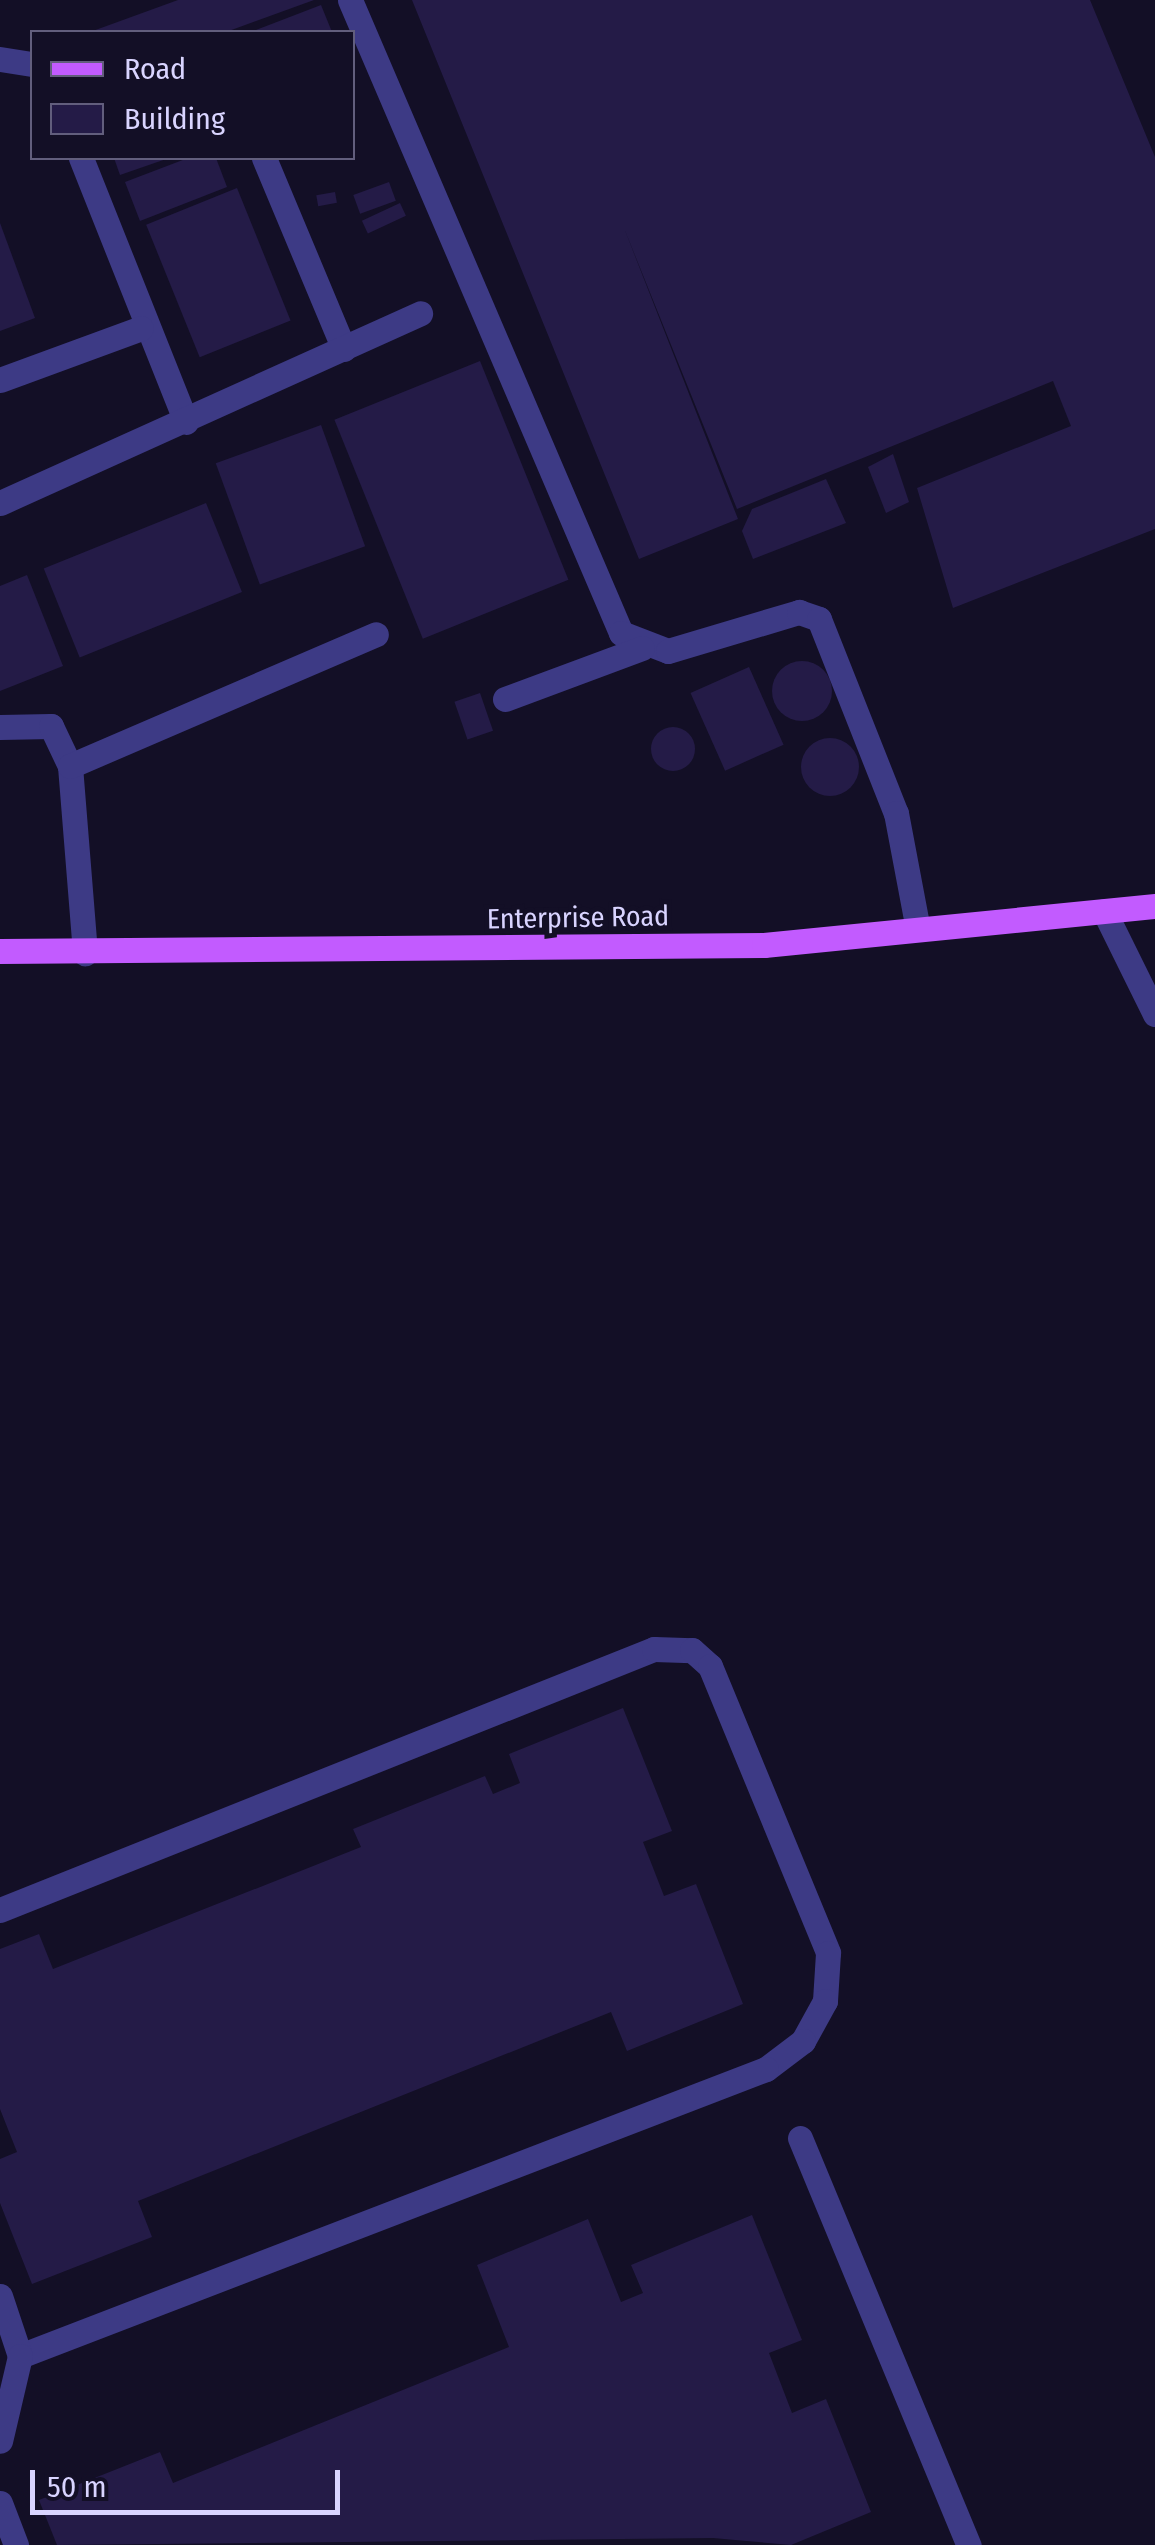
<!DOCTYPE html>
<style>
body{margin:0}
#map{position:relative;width:1155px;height:2545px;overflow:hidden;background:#130f26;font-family:"Fira Sans Condensed",sans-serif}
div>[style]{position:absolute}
.building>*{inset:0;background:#241b47;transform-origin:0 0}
.round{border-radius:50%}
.minor>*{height:25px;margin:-12.5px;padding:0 12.5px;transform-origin:12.5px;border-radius:12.5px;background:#3d3a85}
.major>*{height:25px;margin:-12.5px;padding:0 12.5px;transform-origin:12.5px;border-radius:12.5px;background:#c25bff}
span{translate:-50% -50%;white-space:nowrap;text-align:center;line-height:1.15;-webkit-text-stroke:10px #130f26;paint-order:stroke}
.street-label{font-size:28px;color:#d9d4ff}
.legend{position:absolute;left:30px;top:30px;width:325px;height:130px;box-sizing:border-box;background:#130f26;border:2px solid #625e7d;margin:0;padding:12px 18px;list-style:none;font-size:30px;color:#d9d4ff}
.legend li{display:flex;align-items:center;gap:20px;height:50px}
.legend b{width:50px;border:2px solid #625e7d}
.scale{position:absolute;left:30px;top:2470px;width:310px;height:45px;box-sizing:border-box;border:5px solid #d9d4ff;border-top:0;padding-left:12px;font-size:30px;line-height:35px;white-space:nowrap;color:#d9d4ff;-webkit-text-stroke:8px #130f26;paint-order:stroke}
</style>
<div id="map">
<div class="building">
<i style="clip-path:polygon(178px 0,314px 0,226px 32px,90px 32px)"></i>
<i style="clip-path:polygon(412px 0,1090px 0,1155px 157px,1155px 529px,953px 608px,917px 488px,1071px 426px,1053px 381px,737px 509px,624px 228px,738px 519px,639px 559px)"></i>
<i style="clip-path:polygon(321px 5px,332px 32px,251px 32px)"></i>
<i style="clip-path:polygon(114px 158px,169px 158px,120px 175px)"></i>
<i style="clip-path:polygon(188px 158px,216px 158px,227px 187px,140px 221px,125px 182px)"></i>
<i style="left:389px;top:182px;width:20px;height:38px;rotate:70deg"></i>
<i style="left:237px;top:188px;width:143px;height:98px;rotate:68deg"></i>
<i style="left:335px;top:192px;width:11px;height:19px;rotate:80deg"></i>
<i style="left:400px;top:203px;width:14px;height:42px;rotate:65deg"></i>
<i style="clip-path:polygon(0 223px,35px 318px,0 331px)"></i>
<i style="left:480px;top:361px;width:236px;height:157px;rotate:68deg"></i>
<i style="left:321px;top:425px;width:129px;height:112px;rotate:70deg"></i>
<i style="clip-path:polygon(893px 454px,909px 502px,886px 513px,868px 467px)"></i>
<i style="clip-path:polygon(826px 479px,846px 523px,753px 559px,742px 531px,752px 509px)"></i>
<i style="left:206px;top:503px;width:96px;height:175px;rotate:68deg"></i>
<i style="clip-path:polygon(27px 575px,63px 666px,0 691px,0 586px)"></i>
<i class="round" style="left:772px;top:661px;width:60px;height:60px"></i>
<i style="left:749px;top:667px;width:85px;height:64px;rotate:66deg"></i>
<i style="left:480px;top:693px;width:40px;height:27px;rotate:71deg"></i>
<i class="round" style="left:651px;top:727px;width:44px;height:44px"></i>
<i class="round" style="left:801px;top:738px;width:58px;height:58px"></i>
<i style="clip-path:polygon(623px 1708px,672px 1831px,643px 1842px,664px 1896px,696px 1884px,743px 2004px,627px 2051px,611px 2012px,138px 2201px,152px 2237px,32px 2284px,0 2203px,0 2159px,17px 2152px,0 2109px,0 1949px,39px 1934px,53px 1969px,361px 1847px,353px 1829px,485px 1776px,493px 1794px,520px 1783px,509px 1754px)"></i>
<i style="clip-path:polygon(752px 2215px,802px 2340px,769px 2353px,792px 2413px,826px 2399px,871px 2512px,791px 2545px,713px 2538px,57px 2545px,39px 2500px,160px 2452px,173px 2483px,509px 2347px,477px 2265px,588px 2219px,621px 2302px,643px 2293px,631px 2265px)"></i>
</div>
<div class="minor">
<i style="left:350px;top:0;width:689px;rotate:66.82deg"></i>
<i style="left:621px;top:633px;width:50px;rotate:21deg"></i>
<i style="left:668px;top:651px;width:137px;rotate:-16.6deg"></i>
<i style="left:799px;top:612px;width:21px;rotate:19deg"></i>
<i style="left:819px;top:619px;width:209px;rotate:68.4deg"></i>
<i style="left:896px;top:813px;width:118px;rotate:79.3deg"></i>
<i style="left:0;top:59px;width:32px;rotate:9deg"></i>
<i style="left:81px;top:158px;width:284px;rotate:68.3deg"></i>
<i style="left:264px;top:158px;width:207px;rotate:67.3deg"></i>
<i style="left:0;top:380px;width:150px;rotate:-20.2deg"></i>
<i style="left:0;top:503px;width:461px;rotate:-24.3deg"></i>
<i style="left:505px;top:699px;width:146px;rotate:-20.4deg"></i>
<i style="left:0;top:727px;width:51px;rotate:-1.1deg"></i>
<i style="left:51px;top:726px;width:44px;rotate:64.6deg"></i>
<i style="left:70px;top:766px;width:188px;rotate:85.4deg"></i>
<i style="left:70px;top:766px;width:333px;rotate:-23.3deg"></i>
<i style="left:1104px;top:911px;width:115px;rotate:63.7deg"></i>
<i style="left:0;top:1910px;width:704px;rotate:-21.76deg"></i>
<i style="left:654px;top:1649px;width:38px;rotate:2deg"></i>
<i style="left:692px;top:1650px;width:24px;rotate:42deg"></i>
<i style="left:710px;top:1666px;width:310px;rotate:67.6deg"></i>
<i style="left:828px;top:1953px;width:48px;rotate:93.6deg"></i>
<i style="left:825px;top:2001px;width:46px;rotate:118.8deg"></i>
<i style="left:803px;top:2041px;width:46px;rotate:142.9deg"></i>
<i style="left:766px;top:2069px;width:799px;rotate:158.96deg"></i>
<i style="left:800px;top:2138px;width:441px;rotate:67.5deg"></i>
<i style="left:0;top:2296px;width:63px;rotate:71.6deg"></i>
<i style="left:20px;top:2356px;width:87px;rotate:103.2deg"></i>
<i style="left:0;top:2503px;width:45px;rotate:69.1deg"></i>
</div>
<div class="major">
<i style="left:0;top:951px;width:764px;rotate:-0.45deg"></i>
<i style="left:764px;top:945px;width:393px;rotate:-5.7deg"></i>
</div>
<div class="street-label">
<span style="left:578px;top:918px;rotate:-1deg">Enterprise Road</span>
</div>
<ul class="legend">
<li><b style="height:12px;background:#c25bff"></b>Road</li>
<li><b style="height:28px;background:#241b47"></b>Building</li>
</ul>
<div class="scale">50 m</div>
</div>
